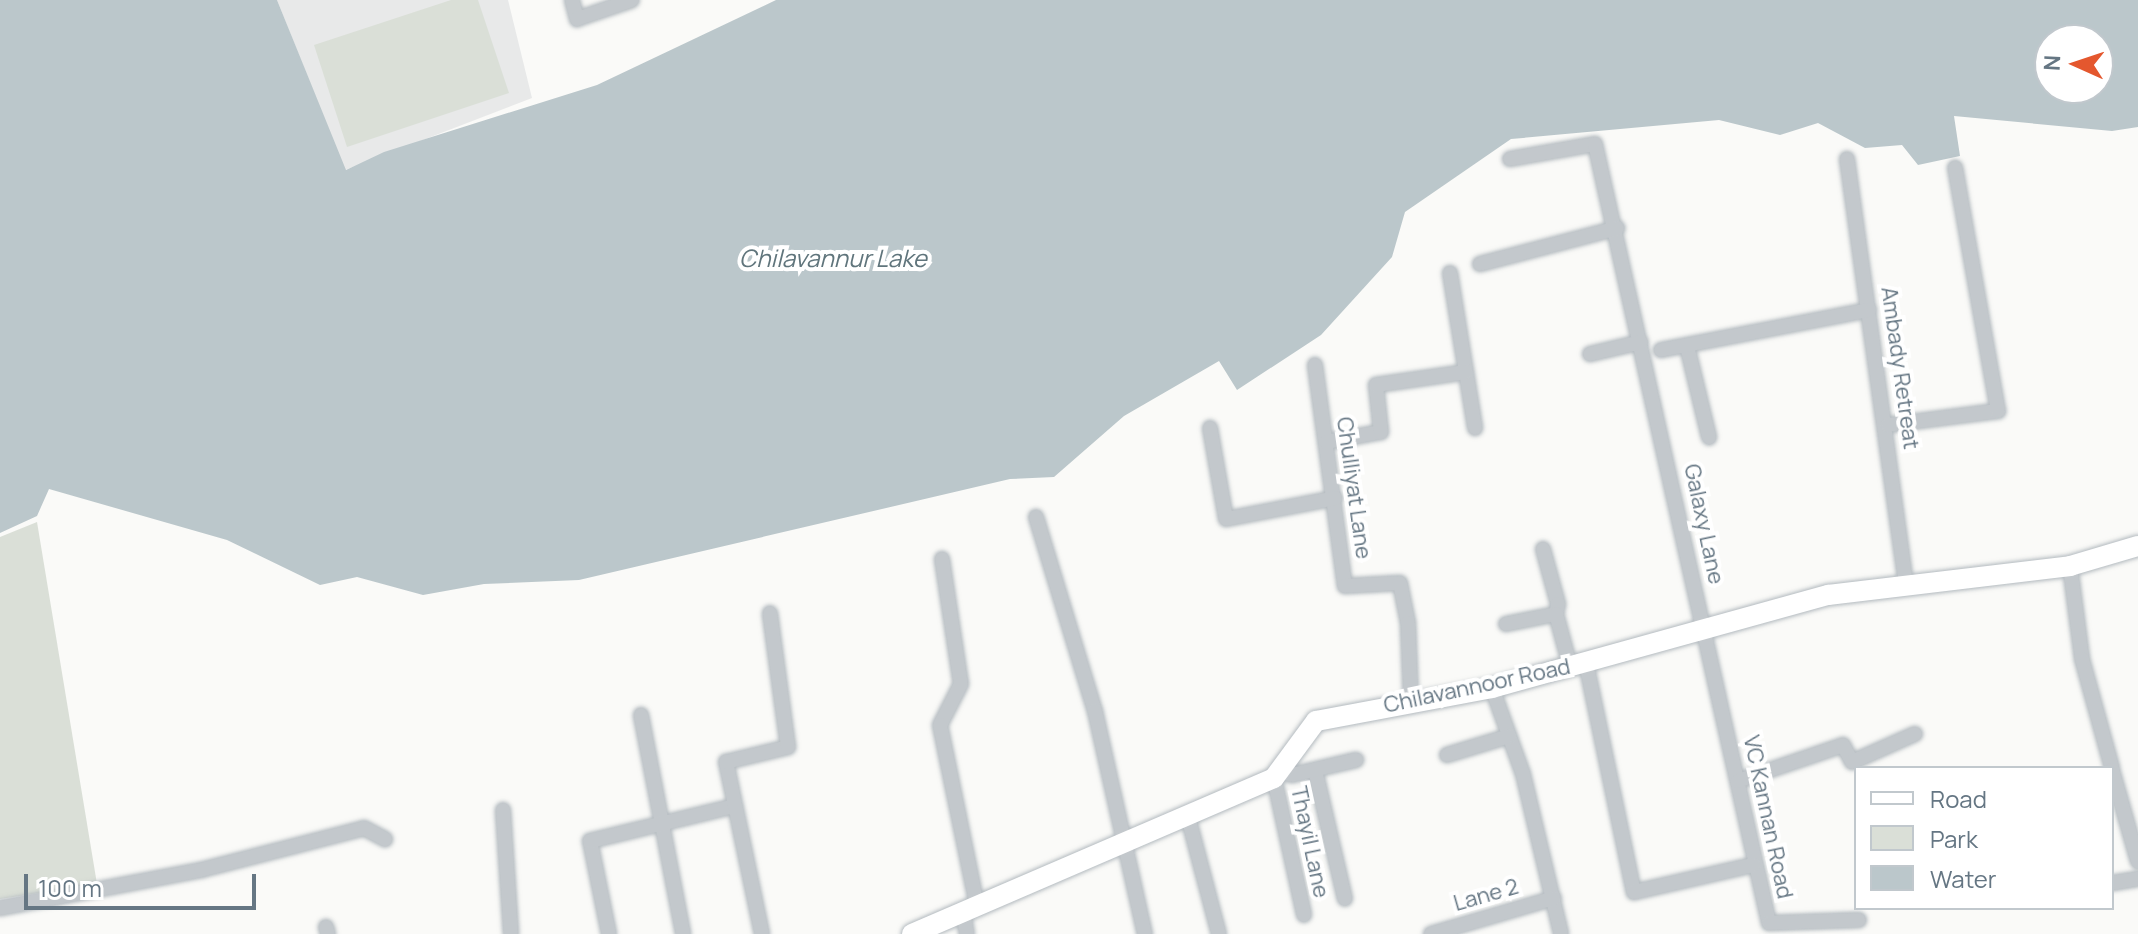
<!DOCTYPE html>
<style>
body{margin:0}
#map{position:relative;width:2138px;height:934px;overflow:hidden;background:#fafaf8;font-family:Manrope,sans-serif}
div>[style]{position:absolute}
.built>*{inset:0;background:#e8e9e9}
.green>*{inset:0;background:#dadfd7}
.water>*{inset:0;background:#bbc7cb}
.roads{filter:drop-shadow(0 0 2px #b3babf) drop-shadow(0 0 2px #b3babf)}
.street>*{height:14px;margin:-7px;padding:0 7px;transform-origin:7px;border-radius:7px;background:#c3c8cc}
.secondary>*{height:20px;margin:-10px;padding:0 10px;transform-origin:10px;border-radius:10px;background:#fff}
span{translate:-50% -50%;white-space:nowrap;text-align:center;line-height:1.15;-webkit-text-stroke:8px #fff;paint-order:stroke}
.street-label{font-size:22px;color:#657683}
.water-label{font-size:24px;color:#60757c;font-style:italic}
.legend{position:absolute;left:1854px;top:766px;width:260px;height:144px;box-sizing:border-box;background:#fff;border:2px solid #c1c8cd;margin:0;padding:10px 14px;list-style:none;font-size:24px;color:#657683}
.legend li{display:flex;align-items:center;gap:16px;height:40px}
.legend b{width:40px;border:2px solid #c1c8cd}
.north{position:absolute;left:2034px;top:24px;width:80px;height:80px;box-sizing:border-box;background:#fff;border:2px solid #c1c8cd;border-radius:50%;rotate:273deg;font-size:22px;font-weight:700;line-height:32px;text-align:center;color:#657683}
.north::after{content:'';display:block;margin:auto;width:28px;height:36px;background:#e4572e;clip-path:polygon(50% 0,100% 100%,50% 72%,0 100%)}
.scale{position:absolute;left:24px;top:874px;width:232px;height:36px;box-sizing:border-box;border:4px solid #657683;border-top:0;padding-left:10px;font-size:24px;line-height:28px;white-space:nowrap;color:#657683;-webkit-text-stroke:6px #fff;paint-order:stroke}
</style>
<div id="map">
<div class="built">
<i style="clip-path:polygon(277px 0,508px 0,532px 98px,345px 170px)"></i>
</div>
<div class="green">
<i style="clip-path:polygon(451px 0,478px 0,509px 93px,347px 147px,314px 45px)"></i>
<i style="clip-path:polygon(37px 522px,97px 884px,0 899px,0 537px)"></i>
</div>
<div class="water">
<i style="clip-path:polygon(evenodd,0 0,277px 0,346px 170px,384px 152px,597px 85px,776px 0,2138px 0,2138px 127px,2112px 131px,1954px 116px,1960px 156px,1918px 165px,1902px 145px,1865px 148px,1818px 123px,1780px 135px,1719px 120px,1511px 139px,1405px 212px,1392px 257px,1321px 335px,1237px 390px,1219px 361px,1124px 416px,1054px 477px,1010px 479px,579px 580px,484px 584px,423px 595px,357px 577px,320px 585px,227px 540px,49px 489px,37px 516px,0 533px,0 0,2050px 40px,2098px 40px,2098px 88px,2050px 88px,2050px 40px)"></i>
</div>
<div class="roads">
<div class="street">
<i style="left:572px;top:0;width:20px;rotate:75deg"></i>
<i style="left:577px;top:19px;width:58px;rotate:-19.1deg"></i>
<i style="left:1510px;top:159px;width:86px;rotate:-10deg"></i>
<i style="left:1595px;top:144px;width:798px;rotate:77.41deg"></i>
<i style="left:1769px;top:923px;width:90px;rotate:-1.9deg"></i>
<i style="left:1847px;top:159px;width:429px;rotate:82.1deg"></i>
<i style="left:1480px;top:264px;width:142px;rotate:-14.7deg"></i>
<i style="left:1450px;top:273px;width:157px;rotate:80.8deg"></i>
<i style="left:1687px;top:346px;width:94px;rotate:76.4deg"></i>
<i style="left:1661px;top:350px;width:212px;rotate:-10.9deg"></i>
<i style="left:1590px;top:354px;width:52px;rotate:-13.2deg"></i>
<i style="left:1315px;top:365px;width:223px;rotate:82.3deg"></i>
<i style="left:1345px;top:586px;width:55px;rotate:-3.1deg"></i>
<i style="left:1400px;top:583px;width:41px;rotate:78.7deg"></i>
<i style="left:1408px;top:623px;width:78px;rotate:87.8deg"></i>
<i style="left:1888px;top:425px;width:111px;rotate:-7.3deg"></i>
<i style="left:1998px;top:411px;width:247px;rotate:-100deg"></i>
<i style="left:1210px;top:428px;width:92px;rotate:80deg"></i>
<i style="left:1226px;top:519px;width:111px;rotate:-10.9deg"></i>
<i style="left:1326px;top:442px;width:56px;rotate:-10.3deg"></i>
<i style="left:1381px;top:432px;width:47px;rotate:-96.1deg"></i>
<i style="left:1376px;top:385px;width:91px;rotate:-8.2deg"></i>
<i style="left:1036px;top:517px;width:203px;rotate:73.1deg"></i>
<i style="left:1095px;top:711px;width:229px;rotate:77.4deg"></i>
<i style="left:1543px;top:549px;width:57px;rotate:74.7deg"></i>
<i style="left:1558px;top:604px;width:10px;rotate:101deg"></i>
<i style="left:942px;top:559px;width:126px;rotate:81.4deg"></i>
<i style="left:961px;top:684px;width:46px;rotate:117.1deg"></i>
<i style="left:940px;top:725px;width:184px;rotate:78.4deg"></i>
<i style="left:2070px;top:566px;width:94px;rotate:82.6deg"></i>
<i style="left:2082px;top:659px;width:113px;rotate:74.6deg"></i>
<i style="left:1506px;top:624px;width:51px;rotate:-11.3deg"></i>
<i style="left:1556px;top:614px;width:54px;rotate:74.9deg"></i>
<i style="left:1586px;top:663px;width:234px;rotate:78.2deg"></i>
<i style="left:1634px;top:892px;width:122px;rotate:-12.8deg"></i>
<i style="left:1492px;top:688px;width:91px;rotate:70.2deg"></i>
<i style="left:1523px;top:774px;width:164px;rotate:76.6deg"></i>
<i style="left:641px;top:715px;width:223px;rotate:79.1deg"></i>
<i style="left:1447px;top:755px;width:65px;rotate:-17deg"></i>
<i style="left:1315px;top:770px;width:132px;rotate:76.9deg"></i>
<i style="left:2112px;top:770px;width:95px;rotate:74.1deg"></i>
<i style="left:1281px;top:772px;width:11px;rotate:15deg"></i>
<i style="left:1292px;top:775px;width:66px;rotate:-13.2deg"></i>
<i style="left:1274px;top:778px;width:140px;rotate:77.6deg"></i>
<i style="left:1738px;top:781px;width:111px;rotate:-18.9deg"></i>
<i style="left:1843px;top:745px;width:19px;rotate:62deg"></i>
<i style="left:1852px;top:762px;width:69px;rotate:-24deg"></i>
<i style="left:503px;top:810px;width:124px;rotate:86.3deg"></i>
<i style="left:1188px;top:817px;width:121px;rotate:75.2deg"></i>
<i style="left:2112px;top:883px;width:26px;rotate:-9deg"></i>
<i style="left:0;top:908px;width:205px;rotate:-10.7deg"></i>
<i style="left:201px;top:870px;width:168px;rotate:-14.4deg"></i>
<i style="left:364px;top:828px;width:24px;rotate:28deg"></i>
<i style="left:963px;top:912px;width:22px;rotate:80deg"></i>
<i style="left:326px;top:927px;width:7px;rotate:74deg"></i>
<i style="left:609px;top:934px;width:95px;rotate:-101.5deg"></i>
<i style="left:590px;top:841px;width:149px;rotate:-13.6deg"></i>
<i style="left:762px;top:934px;width:176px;rotate:-101.8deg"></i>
<i style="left:726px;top:762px;width:64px;rotate:-13.6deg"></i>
<i style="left:788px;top:747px;width:135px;rotate:-97.7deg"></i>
<i style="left:1431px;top:934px;width:128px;rotate:-16.3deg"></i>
</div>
<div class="secondary">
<i style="left:912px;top:934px;width:394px;rotate:-23.3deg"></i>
<i style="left:1274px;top:778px;width:71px;rotate:-53.6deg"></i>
<i style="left:1316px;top:721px;width:179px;rotate:-10.6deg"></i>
<i style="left:1492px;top:688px;width:349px;rotate:-15.5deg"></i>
<i style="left:1828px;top:595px;width:244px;rotate:-6.8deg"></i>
<i style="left:2070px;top:566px;width:71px;rotate:-16.4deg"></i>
</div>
</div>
<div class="street-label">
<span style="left:1900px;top:368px;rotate:82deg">Ambady Retreat</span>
<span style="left:1354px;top:488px;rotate:82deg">Chulliyat Lane</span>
<span style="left:1704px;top:524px;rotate:78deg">Galaxy Lane</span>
<span style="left:1477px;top:686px;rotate:-12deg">Chilavannoor Road</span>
<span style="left:1768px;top:817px;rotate:78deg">VC Kannan Road</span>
<span style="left:1310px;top:842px;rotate:78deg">Thayil Lane</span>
<span style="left:1486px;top:895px;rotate:-16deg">Lane 2</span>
</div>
<div class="water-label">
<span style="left:833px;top:258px">Chilavannur Lake</span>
</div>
<ul class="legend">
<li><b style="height:10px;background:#fff"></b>Road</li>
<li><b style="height:22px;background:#dadfd7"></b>Park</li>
<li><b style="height:22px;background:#bbc7cb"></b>Water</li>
</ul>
<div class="north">N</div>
<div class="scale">100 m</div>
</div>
